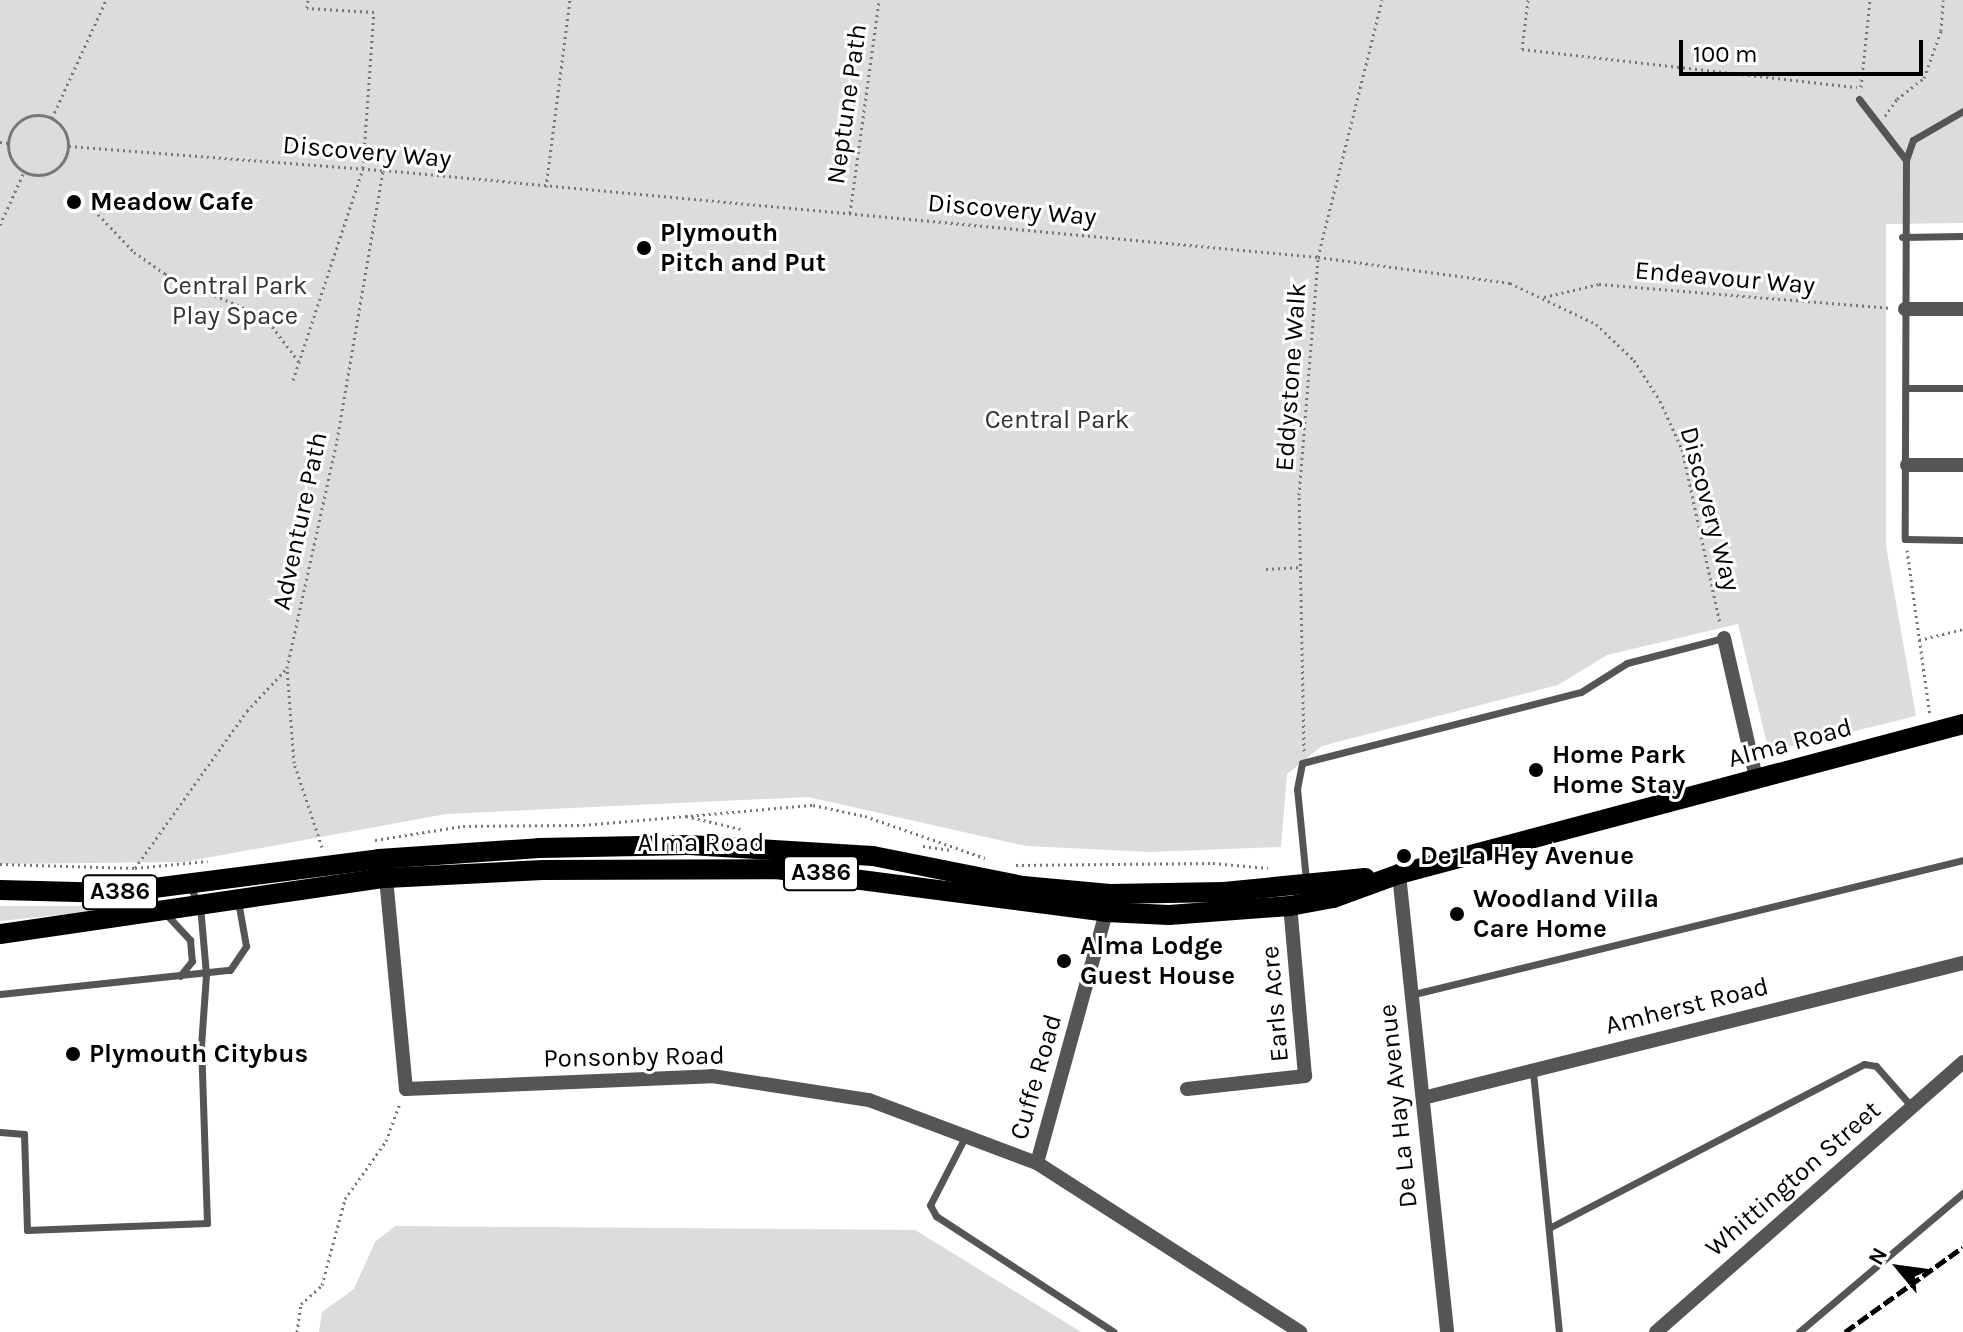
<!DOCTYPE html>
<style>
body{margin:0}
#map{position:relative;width:1963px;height:1332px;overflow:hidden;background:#fff;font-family:Karla,sans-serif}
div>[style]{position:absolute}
.green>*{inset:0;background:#dcdcdc}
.path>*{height:3px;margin-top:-1.5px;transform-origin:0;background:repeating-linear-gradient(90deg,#777 0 2px,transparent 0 6px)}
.path>.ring{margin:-1.5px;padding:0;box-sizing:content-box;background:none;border:3px solid #777;border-radius:50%}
.service>*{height:7px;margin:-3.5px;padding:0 3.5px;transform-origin:3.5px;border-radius:3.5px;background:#555}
.minor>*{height:14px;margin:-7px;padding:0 7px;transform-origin:7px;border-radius:7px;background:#555}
.primary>*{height:20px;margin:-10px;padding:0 10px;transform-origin:10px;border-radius:10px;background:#000}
.rail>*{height:5px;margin-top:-2.5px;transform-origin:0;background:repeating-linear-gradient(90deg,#000 0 12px,transparent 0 16px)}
.dots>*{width:22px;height:22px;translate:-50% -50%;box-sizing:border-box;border:4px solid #fff;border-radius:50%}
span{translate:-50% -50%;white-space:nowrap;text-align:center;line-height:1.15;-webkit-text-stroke:6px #fff;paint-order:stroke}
.shield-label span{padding:2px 6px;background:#fff;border:2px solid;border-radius:6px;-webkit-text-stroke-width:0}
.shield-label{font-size:24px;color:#000;font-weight:700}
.street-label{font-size:26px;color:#000}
.poi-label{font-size:26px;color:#000;font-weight:700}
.left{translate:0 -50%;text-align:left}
.park-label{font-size:26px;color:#333}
.north{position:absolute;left:1859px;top:1228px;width:80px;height:80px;-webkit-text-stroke:6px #fff;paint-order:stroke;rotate:299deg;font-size:22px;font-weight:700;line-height:32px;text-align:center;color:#000}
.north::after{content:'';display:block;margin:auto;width:28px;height:36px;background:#000;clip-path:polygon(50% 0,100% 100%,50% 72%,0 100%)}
.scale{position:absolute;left:1679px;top:40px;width:244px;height:36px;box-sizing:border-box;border:4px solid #000;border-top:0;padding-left:10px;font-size:24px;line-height:28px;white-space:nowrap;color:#000;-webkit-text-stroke:6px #fff;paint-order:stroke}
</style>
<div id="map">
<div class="green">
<i style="clip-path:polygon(0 0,1963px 0,1963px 223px,1886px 224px,1886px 546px,1916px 716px,1769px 752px,1738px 624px,1607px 655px,1558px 685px,1322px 746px,1287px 774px,1281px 847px,1149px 852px,1026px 846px,808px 797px,446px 814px,184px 862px,0 864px)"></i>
<i style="clip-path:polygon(0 906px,119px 906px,119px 909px,0 921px)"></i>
<i style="clip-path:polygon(395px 1226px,915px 1230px,1081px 1332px,319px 1332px,322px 1312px,354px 1289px,375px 1242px)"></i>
</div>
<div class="path">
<i style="left:1528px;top:0;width:49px;rotate:97deg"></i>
<i style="left:1522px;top:49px;width:337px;rotate:6.5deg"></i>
<i style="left:1861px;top:87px;width:87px;rotate:-84.1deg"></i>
<i class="ring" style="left:8px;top:115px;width:57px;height:57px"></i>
<i style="left:1885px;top:116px;width:21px;rotate:-55deg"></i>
<i style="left:1897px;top:99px;width:34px;rotate:-38deg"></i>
<i style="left:1924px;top:78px;width:50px;rotate:-70.1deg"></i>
<i style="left:1941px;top:31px;width:31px;rotate:-86deg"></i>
<i style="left:52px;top:118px;width:130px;rotate:-65.4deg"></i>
<i style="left:0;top:142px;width:8px;rotate:7deg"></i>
<i style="left:69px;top:146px;width:315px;rotate:4.4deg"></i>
<i style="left:383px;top:170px;width:939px;rotate:5.32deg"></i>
<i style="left:1318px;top:257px;width:194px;rotate:7.7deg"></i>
<i style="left:1510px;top:283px;width:95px;rotate:25.5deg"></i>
<i style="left:1596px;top:324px;width:52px;rotate:43.5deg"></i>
<i style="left:1634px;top:360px;width:49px;rotate:57.6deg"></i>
<i style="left:1660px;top:401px;width:53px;rotate:65.4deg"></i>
<i style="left:1682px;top:449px;width:178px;rotate:77.7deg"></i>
<i style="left:546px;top:187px;width:189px;rotate:-82.7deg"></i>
<i style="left:94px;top:210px;width:58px;rotate:46.4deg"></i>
<i style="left:134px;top:252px;width:38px;rotate:35deg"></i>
<i style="left:165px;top:274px;width:109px;rotate:23.3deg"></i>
<i style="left:265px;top:317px;width:56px;rotate:52.9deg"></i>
<i style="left:850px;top:213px;width:215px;rotate:-82.2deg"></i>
<i style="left:0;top:225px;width:58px;rotate:-65.6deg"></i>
<i style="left:1544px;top:297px;width:57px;rotate:-13.3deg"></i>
<i style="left:1599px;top:284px;width:291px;rotate:4.7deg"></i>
<i style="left:293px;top:380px;width:223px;rotate:-71.7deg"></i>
<i style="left:363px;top:168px;width:156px;rotate:-86deg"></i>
<i style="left:374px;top:12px;width:67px;rotate:-176.6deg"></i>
<i style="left:307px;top:8px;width:8px;rotate:-83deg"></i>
<i style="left:1907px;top:550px;width:168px;rotate:82.1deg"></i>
<i style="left:1266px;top:569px;width:36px;rotate:-3deg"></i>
<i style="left:1919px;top:640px;width:45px;rotate:-14deg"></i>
<i style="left:1304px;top:751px;width:256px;rotate:-91.1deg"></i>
<i style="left:1299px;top:495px;width:239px;rotate:-85.4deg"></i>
<i style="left:1318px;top:257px;width:265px;rotate:-76deg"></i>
<i style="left:686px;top:816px;width:57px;rotate:13.3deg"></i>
<i style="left:375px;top:840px;width:89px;rotate:-9deg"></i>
<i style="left:463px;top:826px;width:120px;rotate:-0.5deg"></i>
<i style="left:583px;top:825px;width:231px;rotate:-5deg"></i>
<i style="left:813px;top:805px;width:53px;rotate:11.9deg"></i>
<i style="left:865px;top:816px;width:127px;rotate:19.3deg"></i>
<i style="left:923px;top:846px;width:28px;rotate:8deg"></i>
<i style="left:322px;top:847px;width:89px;rotate:-108.4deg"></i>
<i style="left:294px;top:763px;width:95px;rotate:-94.2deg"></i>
<i style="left:287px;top:668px;width:233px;rotate:-77.6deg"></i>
<i style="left:337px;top:440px;width:274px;rotate:-80.3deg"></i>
<i style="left:0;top:864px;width:135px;rotate:1.7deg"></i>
<i style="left:135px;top:868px;width:73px;rotate:-5.5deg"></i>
<i style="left:1016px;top:865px;width:197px;rotate:-0.6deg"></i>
<i style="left:1213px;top:863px;width:55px;rotate:5.2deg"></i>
<i style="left:135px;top:868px;width:193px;rotate:-54.5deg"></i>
<i style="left:247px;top:711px;width:59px;rotate:-47.1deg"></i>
<i style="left:297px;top:1332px;width:28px;rotate:-82deg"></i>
<i style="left:301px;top:1304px;width:28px;rotate:-42deg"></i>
<i style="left:322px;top:1285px;width:89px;rotate:-75deg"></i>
<i style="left:345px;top:1199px;width:71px;rotate:-54.7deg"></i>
<i style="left:386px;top:1141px;width:40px;rotate:-69.8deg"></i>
</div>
<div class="service">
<i style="left:1859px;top:99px;width:77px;rotate:52.4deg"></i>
<i style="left:1906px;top:160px;width:379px;rotate:90.2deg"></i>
<i style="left:1905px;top:539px;width:58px;rotate:1deg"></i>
<i style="left:1906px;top:160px;width:21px;rotate:-71deg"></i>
<i style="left:1913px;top:140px;width:58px;rotate:-30.1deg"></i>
<i style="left:1902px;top:237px;width:61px;rotate:-0.9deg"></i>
<i style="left:1907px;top:388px;width:56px"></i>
<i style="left:1306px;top:880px;width:91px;rotate:-95.6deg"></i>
<i style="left:1297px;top:789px;width:26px;rotate:-79deg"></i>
<i style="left:1302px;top:763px;width:288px;rotate:-14.3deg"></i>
<i style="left:1581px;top:692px;width:54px;rotate:-32.2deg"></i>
<i style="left:1627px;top:663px;width:100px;rotate:-14.5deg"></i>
<i style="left:165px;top:913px;width:37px;rotate:47deg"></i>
<i style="left:190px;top:940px;width:21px;rotate:85deg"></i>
<i style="left:192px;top:961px;width:19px;rotate:129deg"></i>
<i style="left:0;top:994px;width:231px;rotate:-6deg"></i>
<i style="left:230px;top:970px;width:29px;rotate:-56deg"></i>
<i style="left:246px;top:946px;width:46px;rotate:-100.1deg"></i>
<i style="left:1410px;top:995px;width:569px;rotate:-13.72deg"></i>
<i style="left:1533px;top:1072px;width:261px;rotate:84.3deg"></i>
<i style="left:0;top:1132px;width:24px;rotate:5deg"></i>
<i style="left:24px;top:1134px;width:96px;rotate:88.2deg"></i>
<i style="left:27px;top:1230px;width:180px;rotate:-2.2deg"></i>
<i style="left:207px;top:1223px;width:177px;rotate:-91.9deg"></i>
<i style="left:201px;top:1046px;width:72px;rotate:-86deg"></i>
<i style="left:206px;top:974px;width:68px;rotate:-95deg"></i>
<i style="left:200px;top:906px;width:24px;rotate:-118deg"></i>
<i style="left:965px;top:1137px;width:76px;rotate:117.2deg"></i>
<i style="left:930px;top:1205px;width:13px;rotate:61deg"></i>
<i style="left:936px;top:1216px;width:212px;rotate:33.1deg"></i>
<i style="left:1549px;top:1228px;width:355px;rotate:-27.5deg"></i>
<i style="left:1864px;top:1064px;width:12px;rotate:9deg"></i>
<i style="left:1876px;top:1066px;width:55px;rotate:48.7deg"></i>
<i style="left:1799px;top:1332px;width:215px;rotate:-40.3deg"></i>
</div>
<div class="minor">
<i style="left:1905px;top:309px;width:58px"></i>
<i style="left:1907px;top:465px;width:56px"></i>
<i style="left:1724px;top:638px;width:144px;rotate:77.1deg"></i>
<i style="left:1399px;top:874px;width:461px;rotate:84deg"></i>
<i style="left:386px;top:878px;width:212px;rotate:84.6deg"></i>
<i style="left:406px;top:1089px;width:306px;rotate:-2.4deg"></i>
<i style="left:712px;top:1076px;width:159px;rotate:8.7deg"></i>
<i style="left:869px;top:1100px;width:179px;rotate:20.6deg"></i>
<i style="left:1037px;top:1163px;width:313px;rotate:32.7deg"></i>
<i style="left:1187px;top:1089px;width:119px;rotate:-6.3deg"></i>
<i style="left:1305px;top:1076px;width:171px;rotate:-95deg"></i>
<i style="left:1423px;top:1098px;width:557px;rotate:-14.04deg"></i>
<i style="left:1037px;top:1163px;width:260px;rotate:-74.6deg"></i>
<i style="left:1656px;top:1332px;width:409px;rotate:-41.3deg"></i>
</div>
<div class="primary">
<i style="left:0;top:890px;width:115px;rotate:1.5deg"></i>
<i style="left:115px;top:893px;width:266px;rotate:-7.3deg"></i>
<i style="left:379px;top:859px;width:160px;rotate:-3.9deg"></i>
<i style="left:539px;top:848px;width:150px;rotate:-1.1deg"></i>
<i style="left:689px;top:845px;width:184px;rotate:3.4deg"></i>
<i style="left:873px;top:856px;width:153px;rotate:11.3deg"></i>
<i style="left:1023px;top:886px;width:87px;rotate:5.3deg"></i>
<i style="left:1110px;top:894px;width:114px;rotate:-1deg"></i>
<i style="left:1224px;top:892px;width:142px;rotate:-5.7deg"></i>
<i style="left:0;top:934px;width:390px;rotate:-8.3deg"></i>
<i style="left:386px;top:878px;width:157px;rotate:-2.9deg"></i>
<i style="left:543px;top:870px;width:233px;rotate:-0.2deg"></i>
<i style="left:776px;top:869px;width:333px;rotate:7.4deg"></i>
<i style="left:1106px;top:912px;width:63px;rotate:2.7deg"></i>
<i style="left:1169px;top:915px;width:121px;rotate:-4.3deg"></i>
<i style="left:1290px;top:906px;width:44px;rotate:-10.5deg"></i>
<i style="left:1333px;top:898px;width:70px;rotate:-20deg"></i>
<i style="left:1399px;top:874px;width:584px;rotate:-14.89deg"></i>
</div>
<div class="rail">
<i style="left:1845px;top:1332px;width:145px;rotate:-35.8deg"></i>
</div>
<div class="dots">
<i style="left:74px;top:202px;background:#000"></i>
<i style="left:644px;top:248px;background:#000"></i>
<i style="left:1536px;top:770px;background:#000"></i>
<i style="left:1404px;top:856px;background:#000"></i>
<i style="left:1457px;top:914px;background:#000"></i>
<i style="left:1064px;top:961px;background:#000"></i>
<i style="left:73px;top:1054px;background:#000"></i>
</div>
<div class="shield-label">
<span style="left:821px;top:873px">A386</span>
<span style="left:120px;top:892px">A386</span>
</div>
<div class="street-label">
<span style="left:847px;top:104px;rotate:-82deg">Neptune Path</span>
<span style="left:367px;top:152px;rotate:5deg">Discovery Way</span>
<span style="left:1012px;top:210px;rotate:5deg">Discovery Way</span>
<span style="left:1725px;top:278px;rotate:5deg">Endeavour Way</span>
<span style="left:1291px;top:377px;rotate:-86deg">Eddystone Walk</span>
<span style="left:1710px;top:509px;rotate:75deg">Discovery Way</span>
<span style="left:300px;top:521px;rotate:-78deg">Adventure Path</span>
<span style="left:1790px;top:743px;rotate:-15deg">Alma Road</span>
<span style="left:701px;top:843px">Alma Road</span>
<span style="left:1275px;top:1004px;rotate:-95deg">Earls Acre</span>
<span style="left:1687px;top:1006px;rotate:-14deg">Amherst Road</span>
<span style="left:634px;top:1057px;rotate:-1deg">Ponsonby Road</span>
<span style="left:1036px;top:1077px;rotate:-74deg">Cuffe Road</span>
<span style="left:1398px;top:1106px;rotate:-96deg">De La Hay Avenue</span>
<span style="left:1793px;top:1179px;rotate:-41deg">Whittington Street</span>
</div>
<div class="poi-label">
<span class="left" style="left:90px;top:202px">Meadow Cafe</span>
<span class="left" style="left:660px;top:248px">Plymouth<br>Pitch and Put</span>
<span class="left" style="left:1552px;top:770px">Home Park<br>Home Stay</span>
<span class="left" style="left:1420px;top:856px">De La Hey Avenue</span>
<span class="left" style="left:1473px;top:914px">Woodland Villa<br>Care Home</span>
<span class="left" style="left:1080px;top:961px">Alma Lodge<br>Guest House</span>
<span class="left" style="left:89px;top:1054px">Plymouth Citybus</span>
</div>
<div class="park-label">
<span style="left:235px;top:301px">Central Park<br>Play Space</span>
<span style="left:1057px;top:420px">Central Park</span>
</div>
<div class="north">N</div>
<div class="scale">100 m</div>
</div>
